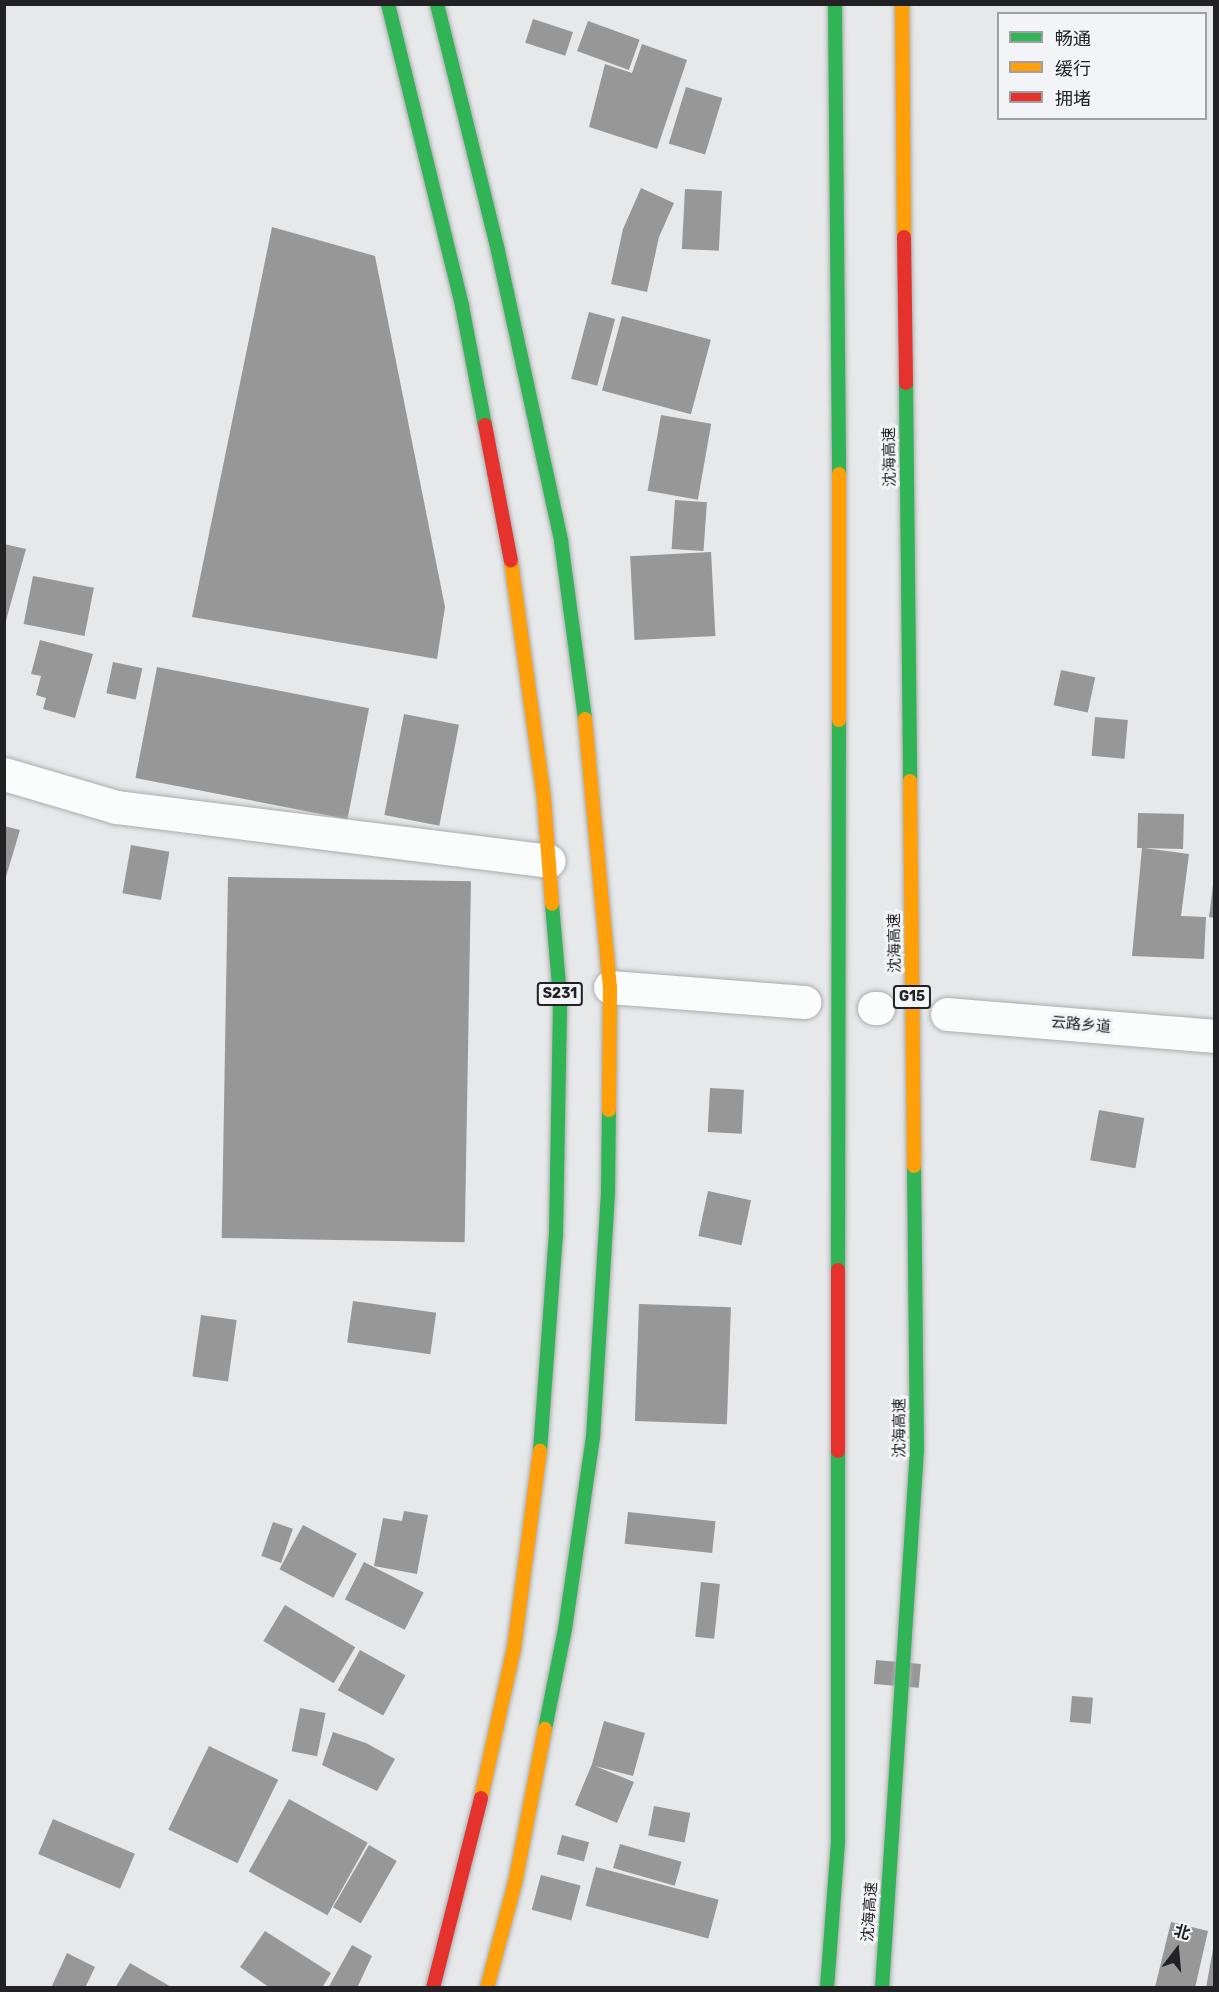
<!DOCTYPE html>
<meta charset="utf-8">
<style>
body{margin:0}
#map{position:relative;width:1219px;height:1992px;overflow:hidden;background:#e6e8ea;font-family:Rubik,"Noto Sans SC",sans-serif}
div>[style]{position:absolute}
.building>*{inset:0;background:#979798;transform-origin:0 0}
.roads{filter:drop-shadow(0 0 2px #aaacad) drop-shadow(0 0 2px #aaacad)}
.street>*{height:33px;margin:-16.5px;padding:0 16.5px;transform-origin:16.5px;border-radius:16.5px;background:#fbfcfc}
.fast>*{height:14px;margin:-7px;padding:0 7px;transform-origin:7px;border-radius:7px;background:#30b455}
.slow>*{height:14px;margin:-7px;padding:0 7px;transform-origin:7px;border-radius:7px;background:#ff9f0a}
.jam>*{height:14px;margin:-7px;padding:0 7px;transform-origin:7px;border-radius:7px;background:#e5322d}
span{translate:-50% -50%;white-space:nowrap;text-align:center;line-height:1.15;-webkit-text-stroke:6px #f2f4f8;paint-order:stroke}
.shield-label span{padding:2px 4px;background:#f2f4f8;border:2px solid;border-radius:4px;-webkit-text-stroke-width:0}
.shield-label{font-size:14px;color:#222224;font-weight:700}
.street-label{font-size:15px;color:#222224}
.frame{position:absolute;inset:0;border:6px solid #222224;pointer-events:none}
.legend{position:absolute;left:997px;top:12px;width:210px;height:108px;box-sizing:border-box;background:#f2f4f8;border:2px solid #9fa0a3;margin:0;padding:8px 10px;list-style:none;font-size:18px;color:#222224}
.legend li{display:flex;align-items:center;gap:12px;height:30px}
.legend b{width:30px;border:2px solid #9fa0a3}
.north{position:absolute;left:1147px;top:1920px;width:60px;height:60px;-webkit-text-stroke:4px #f2f4f8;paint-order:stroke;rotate:16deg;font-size:16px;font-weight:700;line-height:24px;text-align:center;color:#222224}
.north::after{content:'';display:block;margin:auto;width:21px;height:27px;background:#222224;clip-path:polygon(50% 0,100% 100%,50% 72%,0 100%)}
</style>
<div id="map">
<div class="building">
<i style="left:533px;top:19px;width:42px;height:25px;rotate:18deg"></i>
<i style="left:588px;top:21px;width:55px;height:32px;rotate:20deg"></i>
<i style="clip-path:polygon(642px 44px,687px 60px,657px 149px,589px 127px,605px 64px,632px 73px)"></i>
<i style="left:686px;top:87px;width:38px;height:59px;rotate:17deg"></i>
<i style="clip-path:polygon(641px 188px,674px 203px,659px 237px,647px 292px,611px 284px,623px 229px)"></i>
<i style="left:685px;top:189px;width:37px;height:60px;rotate:3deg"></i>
<i style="clip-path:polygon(272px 227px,375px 256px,445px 607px,437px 659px,192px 617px)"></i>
<i style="left:589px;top:312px;width:27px;height:69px;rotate:15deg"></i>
<i style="left:622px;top:316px;width:92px;height:77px;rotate:15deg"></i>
<i style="left:661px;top:415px;width:51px;height:77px;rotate:10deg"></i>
<i style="left:675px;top:500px;width:32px;height:49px;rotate:4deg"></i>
<i style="clip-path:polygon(4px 544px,26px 549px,5px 624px,4px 624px)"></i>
<i style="left:711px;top:552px;width:84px;height:81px;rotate:87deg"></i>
<i style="left:33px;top:576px;width:62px;height:49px;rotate:11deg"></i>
<i style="clip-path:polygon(40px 640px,93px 654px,75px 718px,43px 709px,46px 698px,36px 695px,41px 676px,31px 674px)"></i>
<i style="left:113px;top:662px;width:30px;height:32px;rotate:12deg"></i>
<i style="left:157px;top:667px;width:216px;height:113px;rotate:11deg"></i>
<i style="left:1061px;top:670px;width:35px;height:36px;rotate:12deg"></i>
<i style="left:404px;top:714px;width:56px;height:103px;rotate:11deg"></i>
<i style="left:1095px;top:717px;width:33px;height:39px;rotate:5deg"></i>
<i style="clip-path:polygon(1138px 813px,1184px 814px,1183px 849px,1144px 848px,1189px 854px,1181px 916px,1206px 917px,1204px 959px,1132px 956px,1142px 848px,1137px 848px)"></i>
<i style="clip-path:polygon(4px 826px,20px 830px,5px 880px,4px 879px)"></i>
<i style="left:131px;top:845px;width:39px;height:49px;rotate:10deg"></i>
<i style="left:228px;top:877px;width:243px;height:361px;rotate:1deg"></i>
<i style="clip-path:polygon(1213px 885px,1214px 885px,1214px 918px,1209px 917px)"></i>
<i style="left:710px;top:1088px;width:34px;height:44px;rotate:3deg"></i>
<i style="left:1099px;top:1110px;width:46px;height:51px;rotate:10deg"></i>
<i style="left:708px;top:1191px;width:44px;height:46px;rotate:12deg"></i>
<i style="left:353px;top:1301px;width:84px;height:42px;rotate:8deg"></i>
<i style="left:639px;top:1304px;width:92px;height:117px;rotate:2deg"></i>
<i style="left:201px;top:1315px;width:36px;height:62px;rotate:8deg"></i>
<i style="clip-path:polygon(404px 1511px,428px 1515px,417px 1574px,374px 1566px,383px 1518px,402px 1521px)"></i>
<i style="left:628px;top:1512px;width:88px;height:32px;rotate:6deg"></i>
<i style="left:273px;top:1522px;width:21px;height:36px;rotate:19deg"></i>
<i style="left:303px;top:1525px;width:61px;height:50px;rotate:28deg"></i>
<i style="left:364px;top:1562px;width:67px;height:42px;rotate:27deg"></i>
<i style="left:701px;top:1582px;width:19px;height:55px;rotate:6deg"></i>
<i style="left:285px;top:1605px;width:82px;height:42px;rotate:31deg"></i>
<i style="left:360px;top:1650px;width:52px;height:46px;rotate:29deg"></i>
<i style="left:876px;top:1660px;width:45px;height:24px;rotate:5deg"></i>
<i style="left:1072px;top:1696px;width:21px;height:26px;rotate:5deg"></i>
<i style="left:300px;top:1708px;width:26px;height:44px;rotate:11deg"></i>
<i style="clip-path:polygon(604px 1721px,645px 1733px,633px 1776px,595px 1766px,634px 1782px,617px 1823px,575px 1805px,592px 1764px)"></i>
<i style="clip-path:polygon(333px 1732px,366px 1743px,395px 1759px,377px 1791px,322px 1765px)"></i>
<i style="left:209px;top:1746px;width:77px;height:93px;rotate:26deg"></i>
<i style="left:289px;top:1799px;width:90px;height:83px;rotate:29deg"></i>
<i style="left:654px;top:1806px;width:37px;height:30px;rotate:11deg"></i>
<i style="left:53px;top:1819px;width:89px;height:38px;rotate:23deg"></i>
<i style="left:562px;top:1835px;width:28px;height:20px;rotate:15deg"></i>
<i style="left:620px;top:1844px;width:64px;height:25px;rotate:16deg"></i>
<i style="left:369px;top:1845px;width:32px;height:72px;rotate:30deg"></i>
<i style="left:596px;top:1867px;width:127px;height:40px;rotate:15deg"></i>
<i style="left:541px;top:1875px;width:41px;height:36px;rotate:15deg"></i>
<i style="clip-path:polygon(1171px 1922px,1208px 1931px,1195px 1988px,1155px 1987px)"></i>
<i style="clip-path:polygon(265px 1931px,331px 1973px,322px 1988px,270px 1988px,240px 1967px)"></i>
<i style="clip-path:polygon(352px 1945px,372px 1956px,357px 1988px,328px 1988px)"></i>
<i style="clip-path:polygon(1213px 1949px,1214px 1988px,1206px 1988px)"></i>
<i style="clip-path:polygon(67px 1953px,95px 1967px,85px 1988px,51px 1988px)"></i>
<i style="clip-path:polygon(130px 1963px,173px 1988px,115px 1988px)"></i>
</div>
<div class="roads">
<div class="street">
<i style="left:4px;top:774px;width:117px;rotate:16.4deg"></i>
<i style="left:116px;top:807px;width:436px;rotate:7.1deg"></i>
<i style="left:610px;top:987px;width:195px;rotate:4.4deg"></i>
<i style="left:874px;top:1008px;width:4px"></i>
<i style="left:947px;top:1014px;width:268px;rotate:4.7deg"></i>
</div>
<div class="fast">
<i style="left:388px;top:4px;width:311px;rotate:76.2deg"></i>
<i style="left:462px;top:306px;width:121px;rotate:79.1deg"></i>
<i style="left:437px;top:4px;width:254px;rotate:76.1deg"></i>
<i style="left:498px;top:251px;width:297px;rotate:77.7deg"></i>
<i style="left:561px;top:541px;width:180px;rotate:82.3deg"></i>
<i style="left:835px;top:4px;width:470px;rotate:89.5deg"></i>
<i style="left:906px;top:383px;width:398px;rotate:89.4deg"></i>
<i style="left:838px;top:1270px;width:550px;rotate:-89.9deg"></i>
<i style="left:540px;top:1451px;width:217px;rotate:-85.8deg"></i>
<i style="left:556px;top:1235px;width:238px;rotate:-89deg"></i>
<i style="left:560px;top:997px;width:93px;rotate:-94.9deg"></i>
<i style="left:545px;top:1729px;width:102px;rotate:-78.7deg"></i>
<i style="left:565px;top:1629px;width:193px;rotate:-81.7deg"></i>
<i style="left:593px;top:1438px;width:248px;rotate:-86.5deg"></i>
<i style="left:608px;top:1190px;width:80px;rotate:-89.3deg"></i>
<i style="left:827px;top:1988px;width:147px;rotate:-85.7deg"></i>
<i style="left:838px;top:1841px;width:390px;rotate:-90deg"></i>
<i style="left:882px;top:1988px;width:539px;rotate:-86.28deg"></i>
<i style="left:917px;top:1450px;width:284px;rotate:-90.6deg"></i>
</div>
<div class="slow">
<i style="left:902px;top:4px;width:233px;rotate:89.5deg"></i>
<i style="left:511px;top:561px;width:241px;rotate:82.1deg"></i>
<i style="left:544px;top:800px;width:104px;rotate:85.6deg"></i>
<i style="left:585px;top:719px;width:269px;rotate:84.7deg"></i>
<i style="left:610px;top:987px;width:123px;rotate:90.5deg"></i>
<i style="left:839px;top:720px;width:246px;rotate:-90deg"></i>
<i style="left:910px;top:781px;width:385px;rotate:89.4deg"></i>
<i style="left:481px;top:1798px;width:154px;rotate:-77.6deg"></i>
<i style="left:514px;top:1648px;width:199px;rotate:-82.5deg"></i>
<i style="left:487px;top:1988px;width:109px;rotate:-75.1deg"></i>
<i style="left:515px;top:1883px;width:157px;rotate:-79deg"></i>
</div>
<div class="jam">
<i style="left:904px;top:237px;width:146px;rotate:89.2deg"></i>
<i style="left:485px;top:425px;width:138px;rotate:79.2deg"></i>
<i style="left:838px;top:1451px;width:181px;rotate:-90deg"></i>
<i style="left:433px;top:1988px;width:196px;rotate:-75.8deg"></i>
</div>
</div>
<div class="shield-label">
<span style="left:560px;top:994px">S231</span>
<span style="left:912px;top:997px">G15</span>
</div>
<div class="street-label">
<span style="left:890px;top:457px;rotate:-91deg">沈海高速</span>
<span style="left:895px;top:943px;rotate:-91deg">沈海高速</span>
<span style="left:1081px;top:1025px;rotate:5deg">云路乡道</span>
<span style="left:900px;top:1428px;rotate:-90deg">沈海高速</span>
<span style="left:870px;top:1912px;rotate:-86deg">沈海高速</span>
</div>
<div class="frame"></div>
<ul class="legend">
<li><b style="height:8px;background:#30b455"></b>畅通</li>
<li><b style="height:8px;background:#ff9f0a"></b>缓行</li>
<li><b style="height:8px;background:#e5322d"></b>拥堵</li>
</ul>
<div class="north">北</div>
</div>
